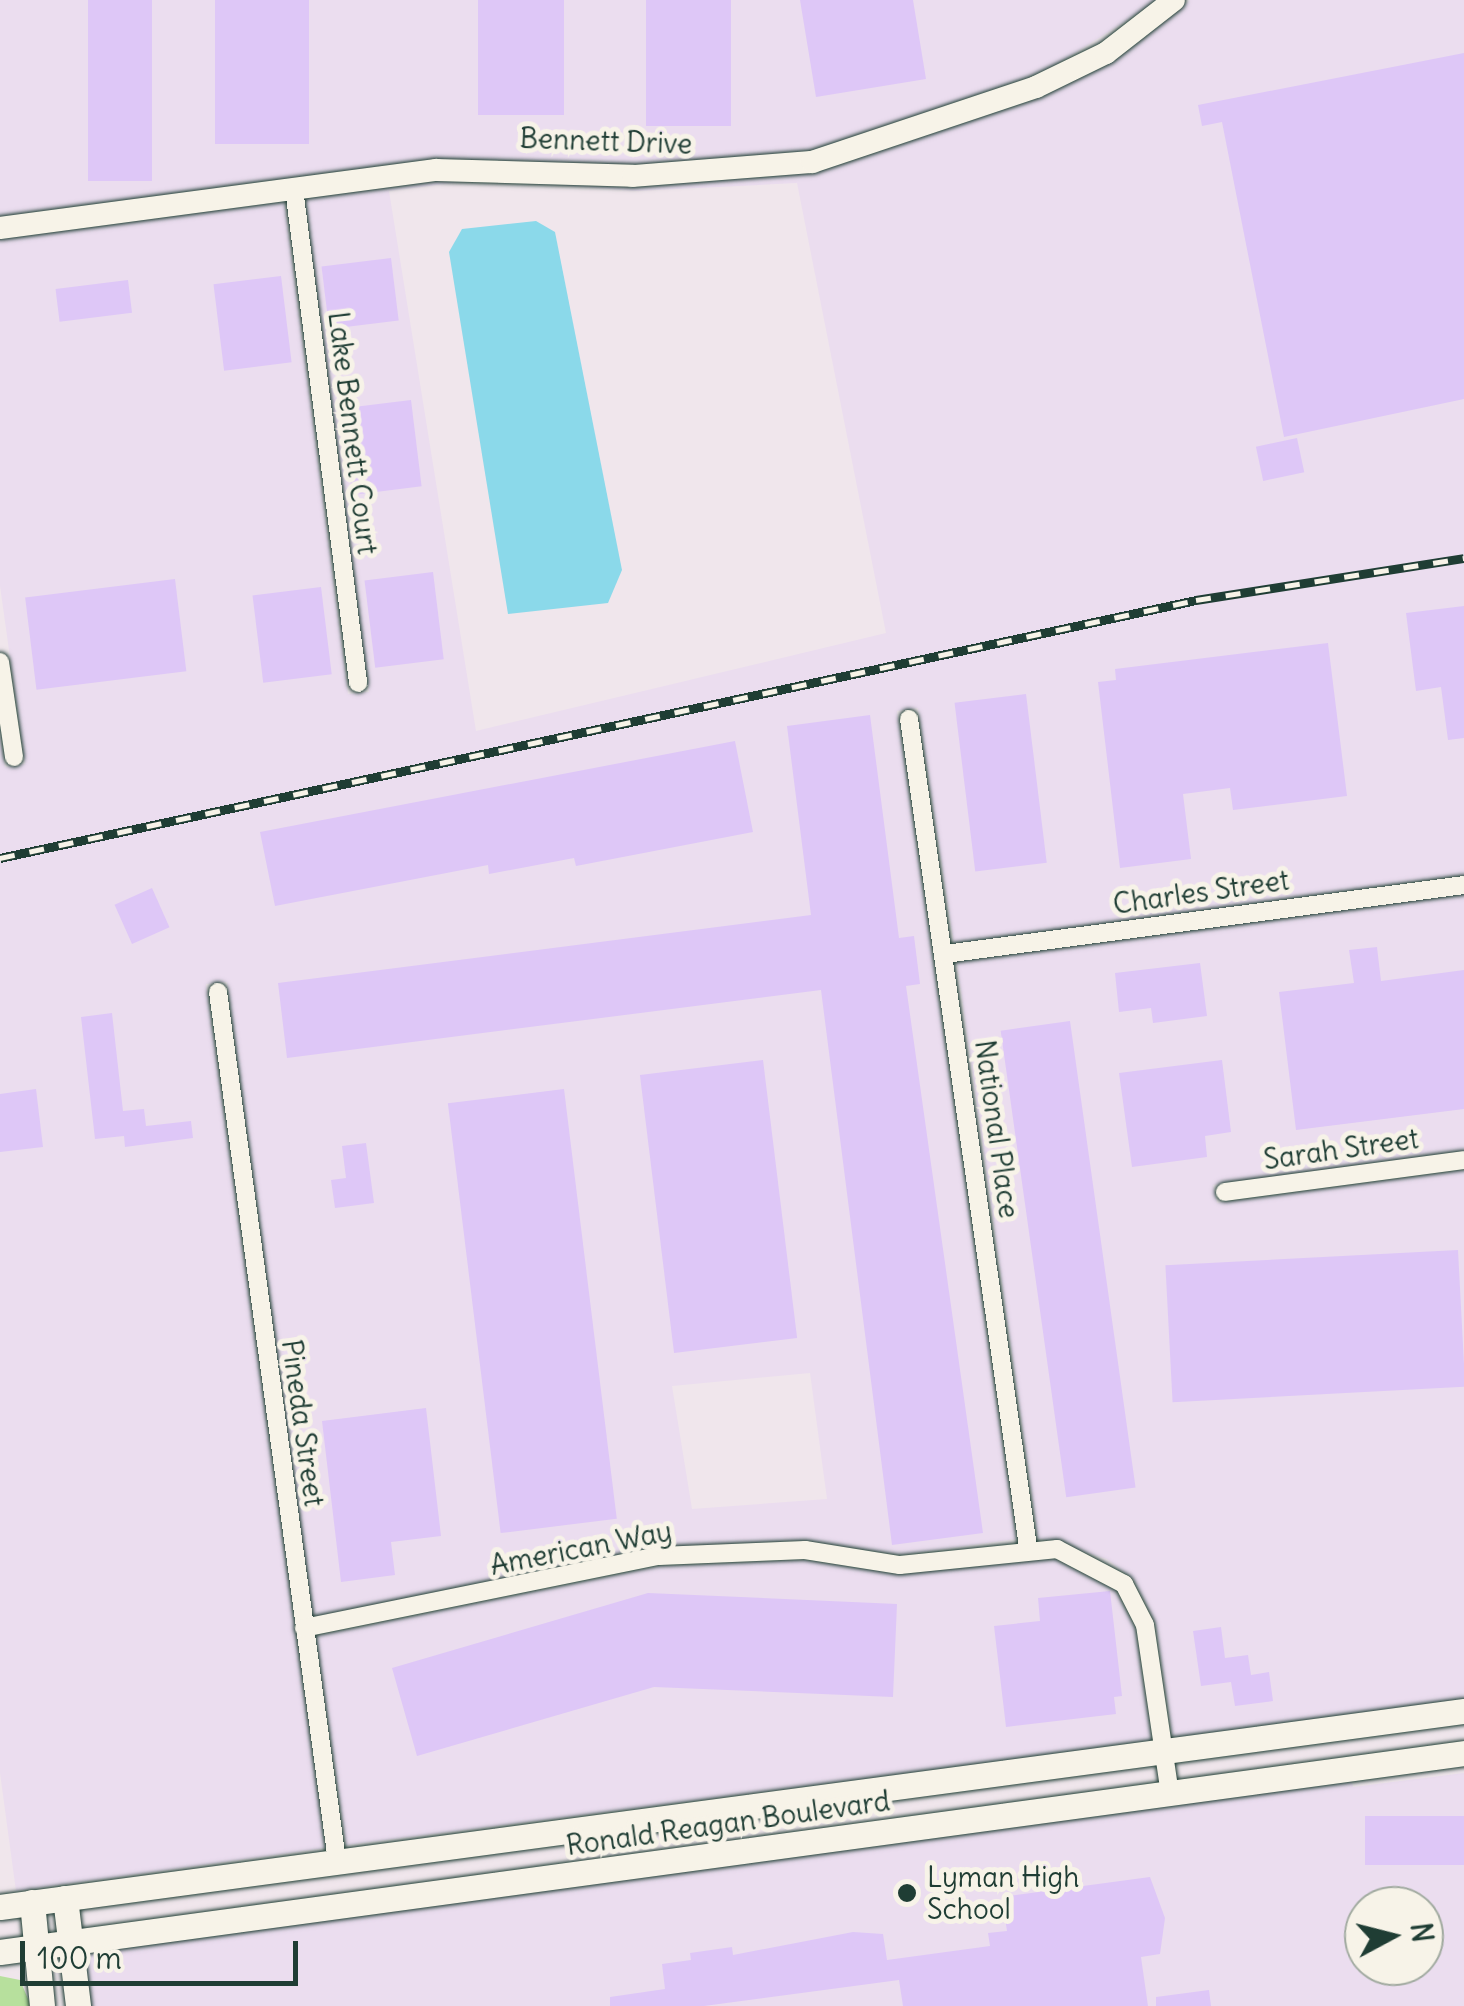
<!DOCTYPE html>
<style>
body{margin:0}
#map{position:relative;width:1464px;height:2006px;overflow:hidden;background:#f0e6ec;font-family:Delius,sans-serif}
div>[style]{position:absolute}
.built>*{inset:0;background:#ebddef}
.green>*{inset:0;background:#b7e09d}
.water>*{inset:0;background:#8bd9ea}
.building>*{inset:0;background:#dec7f7;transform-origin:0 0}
.roads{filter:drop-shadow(0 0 2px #1f3d34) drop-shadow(0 0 2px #1f3d34)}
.minor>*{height:18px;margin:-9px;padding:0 9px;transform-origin:9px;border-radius:9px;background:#f7f3e8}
.tertiary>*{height:22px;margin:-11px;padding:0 11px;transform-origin:11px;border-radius:11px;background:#f7f3e8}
.secondary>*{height:25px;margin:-12.5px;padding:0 12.5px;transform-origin:12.5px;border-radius:12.5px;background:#f7f3e8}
.rail>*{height:9px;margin-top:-4.5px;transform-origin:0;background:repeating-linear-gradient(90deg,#f7f3e8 0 15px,#1f3d34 0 30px);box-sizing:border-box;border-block:2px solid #1f3d34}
.dots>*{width:28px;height:28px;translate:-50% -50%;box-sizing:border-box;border:5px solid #f7f3e8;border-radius:50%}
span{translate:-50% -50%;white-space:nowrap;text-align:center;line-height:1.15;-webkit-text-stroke:10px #f7f3e8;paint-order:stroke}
.street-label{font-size:28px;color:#1f3d34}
.poi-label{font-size:28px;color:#1f3d34}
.left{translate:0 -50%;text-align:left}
.north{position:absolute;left:1344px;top:1886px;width:100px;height:100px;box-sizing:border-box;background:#f7f3e8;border:2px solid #a1aaa0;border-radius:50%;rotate:83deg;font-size:28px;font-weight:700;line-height:40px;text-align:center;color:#1f3d34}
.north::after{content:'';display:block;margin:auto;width:35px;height:45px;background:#1f3d34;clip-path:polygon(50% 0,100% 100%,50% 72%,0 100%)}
.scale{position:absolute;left:20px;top:1941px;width:278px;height:45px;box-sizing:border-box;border:5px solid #1f3d34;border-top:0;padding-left:12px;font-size:30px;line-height:35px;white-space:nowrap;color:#1f3d34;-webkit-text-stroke:8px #f7f3e8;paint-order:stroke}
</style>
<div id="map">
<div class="built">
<i style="clip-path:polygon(0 0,1159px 0,1040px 75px,810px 153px,634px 167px,445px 160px,0 218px)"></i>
<i style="clip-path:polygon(evenodd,1190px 0,1464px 0,1464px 875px,954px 944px,918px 708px,897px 711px,1016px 1539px,900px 1555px,805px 1541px,659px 1547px,313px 1617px,227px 982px,206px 984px,325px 1848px,16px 1891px,0 1773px,0 736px,5px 767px,25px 764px,0 586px,0 237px,284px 200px,348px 694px,369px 692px,305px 197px,437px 179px,633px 186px,814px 171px,1049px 92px,1111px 61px,1190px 0,478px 180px,636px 191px,797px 183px,886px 633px,476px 731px,389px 191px,478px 180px,1190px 0,810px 1373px,827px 1499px,692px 1509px,672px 1386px,810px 1373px)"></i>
<i style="clip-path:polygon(1464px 894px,1464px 1151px,1213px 1185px,1217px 1203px,1464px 1170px,1464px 1702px,1173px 1740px,1156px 1624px,1134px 1580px,1107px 1559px,1038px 1538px,957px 962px)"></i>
<i style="clip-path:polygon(1028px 1556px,1053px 1558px,1115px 1590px,1135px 1628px,1152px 1743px,346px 1845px,316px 1636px,660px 1566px,804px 1560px,902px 1574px)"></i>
<i style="clip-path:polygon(evenodd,1350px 1769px,1353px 1787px,1464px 1773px,1464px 2006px,78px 2006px,71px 1943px,1350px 1769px,1364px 1906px,1424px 1906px,1424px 1966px,1364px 1966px,1364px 1906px)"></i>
</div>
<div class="green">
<i style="clip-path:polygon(0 1976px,20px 1980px,31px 2006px,0 2006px)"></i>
</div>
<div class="water">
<i style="clip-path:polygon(536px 221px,555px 232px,622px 570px,608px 603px,508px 614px,449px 252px,462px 229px)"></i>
</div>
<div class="building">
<i style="left:88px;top:0;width:64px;height:181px"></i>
<i style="left:215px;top:0;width:94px;height:144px"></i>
<i style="left:478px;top:0;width:86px;height:115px"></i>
<i style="left:646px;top:0;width:85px;height:126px"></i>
<i style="clip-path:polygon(800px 0,913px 0,926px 79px,816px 97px)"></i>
<i style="clip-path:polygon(1464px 53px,1464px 399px,1284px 437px,1222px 122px,1202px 126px,1198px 105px)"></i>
<i style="left:391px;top:258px;width:63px;height:70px;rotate:83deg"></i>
<i style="left:281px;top:276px;width:87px;height:68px;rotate:83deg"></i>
<i style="left:128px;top:280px;width:33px;height:73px;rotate:83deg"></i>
<i style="left:411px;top:400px;width:87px;height:70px;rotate:83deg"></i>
<i style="left:1297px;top:438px;width:35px;height:42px;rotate:78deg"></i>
<i style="left:433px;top:572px;width:88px;height:69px;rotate:83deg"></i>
<i style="left:175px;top:579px;width:93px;height:151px;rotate:83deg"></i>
<i style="left:321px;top:587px;width:88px;height:69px;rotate:83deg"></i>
<i style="clip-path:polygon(1464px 606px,1464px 738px,1448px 740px,1441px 687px,1416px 691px,1406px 613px)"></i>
<i style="clip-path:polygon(1328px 643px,1347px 796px,1233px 810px,1230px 788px,1183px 794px,1191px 859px,1120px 868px,1098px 682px,1116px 680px,1115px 669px)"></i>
<i style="left:1026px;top:694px;width:170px;height:72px;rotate:83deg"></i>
<i style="clip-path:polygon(870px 715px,899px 938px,914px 936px,920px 984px,906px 986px,983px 1533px,892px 1545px,821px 990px,287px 1058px,278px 983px,811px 915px,787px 726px)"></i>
<i style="clip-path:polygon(735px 741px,753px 832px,576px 866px,574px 858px,489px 874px,488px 865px,275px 906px,260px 832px)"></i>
<i style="left:152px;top:888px;width:43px;height:41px;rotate:66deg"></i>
<i style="clip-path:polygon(1377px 947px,1381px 981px,1464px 970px,1464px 1109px,1296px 1130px,1279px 992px,1354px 983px,1349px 950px)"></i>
<i style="clip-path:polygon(1200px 963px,1207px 1016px,1153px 1023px,1151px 1008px,1119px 1012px,1115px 973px)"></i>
<i style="clip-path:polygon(112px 1013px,123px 1111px,144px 1109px,146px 1126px,191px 1121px,193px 1138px,125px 1147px,124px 1136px,95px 1139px,81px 1017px)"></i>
<i style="left:1070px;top:1021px;width:471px;height:70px;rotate:82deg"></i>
<i style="left:763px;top:1060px;width:280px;height:124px;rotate:83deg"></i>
<i style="clip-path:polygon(1222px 1060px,1231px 1132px,1205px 1136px,1207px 1157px,1132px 1167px,1119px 1073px)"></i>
<i style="clip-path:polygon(36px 1089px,43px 1147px,0 1152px,0 1094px)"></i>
<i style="left:564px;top:1089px;width:433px;height:117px;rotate:83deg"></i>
<i style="clip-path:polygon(366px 1143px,374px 1203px,335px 1208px,331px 1180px,346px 1178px,342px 1146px)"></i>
<i style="left:1458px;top:1250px;width:137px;height:293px;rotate:87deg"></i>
<i style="clip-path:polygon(426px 1408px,441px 1536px,391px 1542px,395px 1575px,341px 1582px,322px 1421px)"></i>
<i style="clip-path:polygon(1110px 1591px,1122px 1696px,1114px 1697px,1116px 1714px,1006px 1727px,994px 1626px,1040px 1621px,1038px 1598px)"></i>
<i style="clip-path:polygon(648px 1593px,897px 1604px,893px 1697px,654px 1687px,417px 1756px,392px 1668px)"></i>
<i style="clip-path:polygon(1221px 1627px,1225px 1658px,1248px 1655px,1251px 1675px,1269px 1672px,1273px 1701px,1235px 1706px,1231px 1682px,1201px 1686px,1193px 1631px)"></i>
<i style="left:1464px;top:1816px;width:49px;height:99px;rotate:90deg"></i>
<i style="clip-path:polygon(1150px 1877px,1165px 1918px,1160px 1954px,1141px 1957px,1148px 2006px,903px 2006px,899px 1980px,704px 2006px,610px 2006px,610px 1997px,665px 1989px,662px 1964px,691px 1960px,690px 1953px,732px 1947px,733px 1955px,853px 1932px,883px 1934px,887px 1960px,990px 1946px,988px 1933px,1007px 1931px,1002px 1897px)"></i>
<i style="clip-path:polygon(1209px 1990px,1211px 2006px,1156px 2006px,1156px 1997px)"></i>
</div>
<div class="roads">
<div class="minor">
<i style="left:294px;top:189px;width:498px;rotate:82.6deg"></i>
<i style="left:0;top:662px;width:96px;rotate:81.6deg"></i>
<i style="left:909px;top:719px;width:837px;rotate:81.82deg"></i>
<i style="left:945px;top:954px;width:524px;rotate:-7.57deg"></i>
<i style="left:218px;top:992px;width:877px;rotate:82.2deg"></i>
<i style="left:1225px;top:1192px;width:241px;rotate:-7.6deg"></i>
<i style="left:304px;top:1628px;width:362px;rotate:-11.5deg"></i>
<i style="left:659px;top:1556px;width:146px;rotate:-2.4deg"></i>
<i style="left:805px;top:1550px;width:96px;rotate:9deg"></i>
<i style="left:900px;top:1565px;width:158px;rotate:-5.8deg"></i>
<i style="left:1057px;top:1549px;width:76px;rotate:27.6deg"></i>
<i style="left:1124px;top:1584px;width:46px;rotate:62.9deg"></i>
<i style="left:1145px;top:1625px;width:171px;rotate:81.6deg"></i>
</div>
<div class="tertiary">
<i style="left:0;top:228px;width:440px;rotate:-7.6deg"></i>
<i style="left:436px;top:170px;width:197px;rotate:1.7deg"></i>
<i style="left:633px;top:176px;width:180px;rotate:-4.5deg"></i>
<i style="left:812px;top:162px;width:236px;rotate:-18.5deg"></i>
<i style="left:1036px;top:87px;width:78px;rotate:-25.9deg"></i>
<i style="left:1106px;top:53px;width:86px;rotate:-37.9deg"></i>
</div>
<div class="secondary">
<i style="left:65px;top:1898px;width:109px;rotate:83.1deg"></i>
<i style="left:32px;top:1902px;width:104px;rotate:84.5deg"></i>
<i style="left:0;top:1907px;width:1477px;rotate:-7.63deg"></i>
<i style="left:0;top:1952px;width:1477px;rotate:-7.74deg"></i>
</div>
</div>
<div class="rail">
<i style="left:0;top:858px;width:1224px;rotate:-12.17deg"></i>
<i style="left:1196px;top:600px;width:271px;rotate:-8.9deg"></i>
</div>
<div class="dots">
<i style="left:907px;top:1893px;background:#1f3d34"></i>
</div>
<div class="street-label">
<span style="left:606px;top:141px;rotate:2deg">Bennett Drive</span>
<span style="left:353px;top:433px;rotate:83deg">Lake Bennett Court</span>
<span style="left:1201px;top:892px;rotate:-8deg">Charles Street</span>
<span style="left:997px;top:1129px;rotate:82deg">National Place</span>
<span style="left:1341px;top:1149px;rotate:-8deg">Sarah Street</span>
<span style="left:303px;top:1423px;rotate:82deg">Pineda Street</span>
<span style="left:581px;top:1548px;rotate:-11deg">American Way</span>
<span style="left:728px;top:1823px;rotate:-8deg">Ronald Reagan Boulevard</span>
</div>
<div class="poi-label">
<span class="left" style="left:927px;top:1893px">Lyman High<br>School</span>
</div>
<div class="north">N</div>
<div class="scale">100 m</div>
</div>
